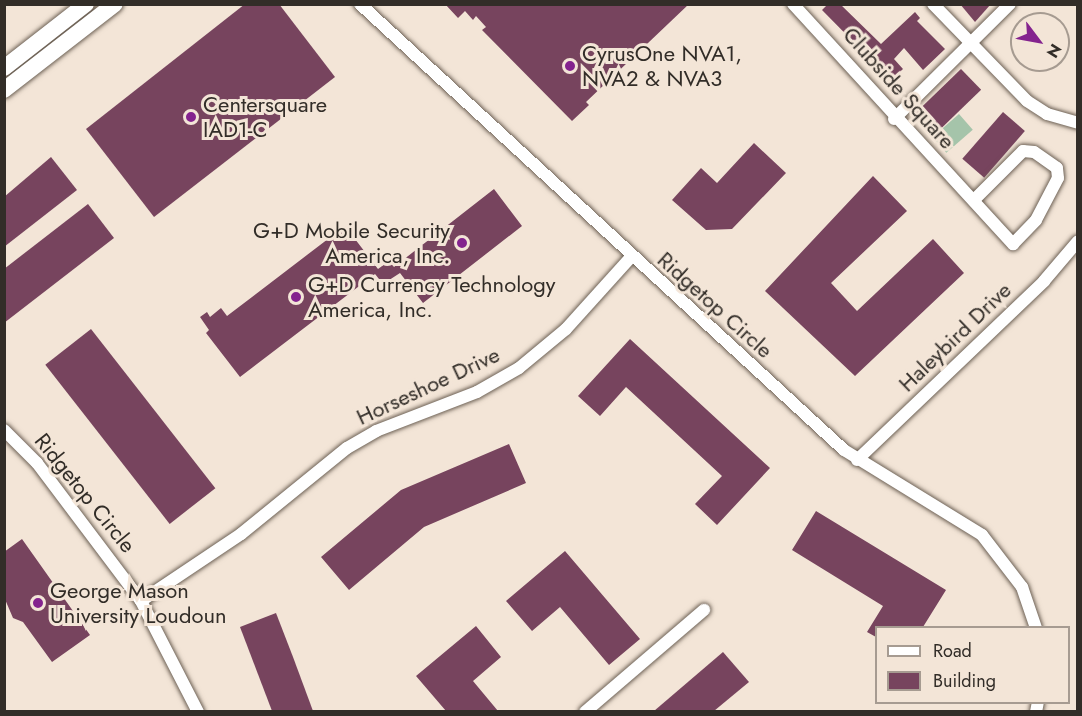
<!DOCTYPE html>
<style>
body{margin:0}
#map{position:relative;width:1082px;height:716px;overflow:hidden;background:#f3e5d7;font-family:Jost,sans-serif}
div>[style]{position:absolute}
.green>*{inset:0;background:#a5c4aa;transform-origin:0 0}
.building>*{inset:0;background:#77445e;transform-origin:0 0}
.roads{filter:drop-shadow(0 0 2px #6d6155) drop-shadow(0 0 2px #6d6155)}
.minor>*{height:12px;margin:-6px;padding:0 6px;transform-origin:6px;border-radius:6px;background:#fff}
.major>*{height:16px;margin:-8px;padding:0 8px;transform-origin:8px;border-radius:8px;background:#fff}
.dots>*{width:16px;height:16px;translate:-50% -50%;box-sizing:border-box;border:3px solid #f3e5d7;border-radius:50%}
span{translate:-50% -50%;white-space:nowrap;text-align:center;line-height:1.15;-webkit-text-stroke:6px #f3e5d7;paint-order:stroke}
.poi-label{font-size:22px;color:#322d28}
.left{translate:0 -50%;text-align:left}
.right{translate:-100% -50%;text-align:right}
.street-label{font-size:22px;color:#322d28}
.frame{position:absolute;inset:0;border:6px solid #322d28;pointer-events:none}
.legend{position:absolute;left:875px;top:626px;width:195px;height:78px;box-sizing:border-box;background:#f3e5d7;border:2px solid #a69b91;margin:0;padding:8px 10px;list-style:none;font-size:18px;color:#322d28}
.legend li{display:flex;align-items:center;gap:12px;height:30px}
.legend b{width:30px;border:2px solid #a69b91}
.north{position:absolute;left:1010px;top:12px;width:60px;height:60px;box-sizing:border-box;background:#f3e5d7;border:2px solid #a69b91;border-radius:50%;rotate:122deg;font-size:16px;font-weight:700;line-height:24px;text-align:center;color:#322d28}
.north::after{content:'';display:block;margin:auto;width:21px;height:27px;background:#84238e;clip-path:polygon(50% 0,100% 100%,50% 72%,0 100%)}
</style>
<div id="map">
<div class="green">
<i style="left:959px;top:114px;width:21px;height:35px;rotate:49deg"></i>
</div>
<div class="building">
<i style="clip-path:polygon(245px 4px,279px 4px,335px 77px,154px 217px,86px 129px)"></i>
<i style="clip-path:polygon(445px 4px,689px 4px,586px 102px,589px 105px,572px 121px,482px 30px,486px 27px,476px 16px,473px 20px,465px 11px,458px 18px)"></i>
<i style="clip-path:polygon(828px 4px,840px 4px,881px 44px,915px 12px,920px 18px,917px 21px,945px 49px,923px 70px,904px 48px,894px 59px,903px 69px,891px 80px,822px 10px)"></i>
<i style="clip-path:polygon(960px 4px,991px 4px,975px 22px)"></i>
<i style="left:961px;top:69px;width:29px;height:64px;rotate:46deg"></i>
<i style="left:1003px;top:112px;width:29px;height:62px;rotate:41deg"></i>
<i style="clip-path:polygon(754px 143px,786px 173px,732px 229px,706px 230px,672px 200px,701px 168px,717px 183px)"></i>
<i style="clip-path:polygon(51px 157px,77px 190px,4px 247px,4px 197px)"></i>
<i style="clip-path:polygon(873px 176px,907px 211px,831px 283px,857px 311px,933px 239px,964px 273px,855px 376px,765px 291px)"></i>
<i style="clip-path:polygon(494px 189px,522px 226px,423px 303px,400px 273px,383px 284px,375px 274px,240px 377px,206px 333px,209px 330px,200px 317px,207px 312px,210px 317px,221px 308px,227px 316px,345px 226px,378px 269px,389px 261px,394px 267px)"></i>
<i style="clip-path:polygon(88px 204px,114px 238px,4px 323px,4px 269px)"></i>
<i style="left:91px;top:329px;width:202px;height:58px;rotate:52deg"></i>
<i style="clip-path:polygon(630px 339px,770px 468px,717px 525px,695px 504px,722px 476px,626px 387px,600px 416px,578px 396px)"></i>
<i style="clip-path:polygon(509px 444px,526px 483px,424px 527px,349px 590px,321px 557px,401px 490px)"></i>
<i style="clip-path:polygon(816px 511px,946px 590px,923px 627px,876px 627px,876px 637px,867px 632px,883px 606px,792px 550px)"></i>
<i style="clip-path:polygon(22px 539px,90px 635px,52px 662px,23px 622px,13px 618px,4px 597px,4px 552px)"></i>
<i style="clip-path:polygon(565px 551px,640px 639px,609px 665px,560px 607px,532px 631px,506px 601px)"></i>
<i style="clip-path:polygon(276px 613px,293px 657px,313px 711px,272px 711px,240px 627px)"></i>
<i style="clip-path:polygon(476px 626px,501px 657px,473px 681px,498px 711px,446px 711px,416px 676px)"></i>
<i style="clip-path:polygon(723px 652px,749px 682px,714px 711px,654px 711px)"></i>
</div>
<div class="roads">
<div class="minor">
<i style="left:360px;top:4px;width:658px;rotate:42.66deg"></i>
<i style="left:844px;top:450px;width:162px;rotate:31.6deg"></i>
<i style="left:982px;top:535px;width:66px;rotate:52.4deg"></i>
<i style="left:1022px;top:587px;width:43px;rotate:71.1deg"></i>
<i style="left:793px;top:4px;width:326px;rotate:47.5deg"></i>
<i style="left:1013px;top:244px;width:33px;rotate:-46deg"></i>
<i style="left:1036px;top:220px;width:47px;rotate:-62.4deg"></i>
<i style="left:1058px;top:178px;width:10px;rotate:-96deg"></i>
<i style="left:1057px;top:168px;width:28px;rotate:-145deg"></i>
<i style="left:1034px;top:152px;width:11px;rotate:-175deg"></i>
<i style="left:1023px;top:151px;width:69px;rotate:135deg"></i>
<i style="left:933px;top:4px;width:135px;rotate:45.9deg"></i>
<i style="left:1027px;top:101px;width:24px;rotate:33deg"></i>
<i style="left:1047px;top:114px;width:32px;rotate:16deg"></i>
<i style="left:894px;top:119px;width:163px;rotate:-44.8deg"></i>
<i style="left:4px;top:430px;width:47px;rotate:45deg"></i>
<i style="left:37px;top:463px;width:173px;rotate:53deg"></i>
<i style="left:141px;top:601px;width:125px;rotate:62.8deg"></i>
<i style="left:857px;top:460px;width:259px;rotate:-43.7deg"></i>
<i style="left:1044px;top:281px;width:52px;rotate:-49.6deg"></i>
<i style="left:141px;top:601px;width:120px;rotate:-33.8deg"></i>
<i style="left:241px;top:534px;width:136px;rotate:-39.1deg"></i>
<i style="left:347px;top:448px;width:34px;rotate:-30deg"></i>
<i style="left:376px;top:431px;width:108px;rotate:-21.1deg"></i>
<i style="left:477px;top:392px;width:48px;rotate:-29.7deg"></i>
<i style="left:519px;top:368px;width:61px;rotate:-39.7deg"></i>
<i style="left:566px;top:329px;width:97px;rotate:-47.9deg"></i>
<i style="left:585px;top:712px;width:157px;rotate:-40.6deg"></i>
<i style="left:1036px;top:712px;width:10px;rotate:-79deg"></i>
</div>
<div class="major">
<i style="left:4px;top:68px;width:104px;rotate:-38deg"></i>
<i style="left:4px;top:90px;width:140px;rotate:-37.8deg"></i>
</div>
</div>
<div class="dots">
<i style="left:570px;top:66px;background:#84238e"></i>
<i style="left:191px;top:117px;background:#84238e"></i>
<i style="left:462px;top:243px;background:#84238e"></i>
<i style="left:296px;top:297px;background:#84238e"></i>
<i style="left:38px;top:603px;background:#84238e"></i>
</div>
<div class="poi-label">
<span class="left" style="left:582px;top:66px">CyrusOne NVA1,<br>NVA2 &amp; NVA3</span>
<span class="left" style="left:203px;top:117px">Centersquare<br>IAD1-C</span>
<span class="right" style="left:450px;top:243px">G+D Mobile Security<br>America, Inc.</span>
<span class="left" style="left:308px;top:297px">G+D Currency Technology<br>America, Inc.</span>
<span class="left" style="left:50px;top:603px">George Mason<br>University Loudoun</span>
</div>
<div class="street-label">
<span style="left:899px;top:88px;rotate:48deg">Clubside Square</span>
<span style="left:715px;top:305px;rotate:42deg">Ridgetop Circle</span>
<span style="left:955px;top:337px;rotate:-44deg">Haleybird Drive</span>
<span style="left:428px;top:386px;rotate:-25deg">Horseshoe Drive</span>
<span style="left:85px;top:493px;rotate:51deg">Ridgetop Circle</span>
</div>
<div class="frame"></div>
<ul class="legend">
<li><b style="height:8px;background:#fff"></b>Road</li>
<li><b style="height:16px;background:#77445e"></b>Building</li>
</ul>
<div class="north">N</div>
</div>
